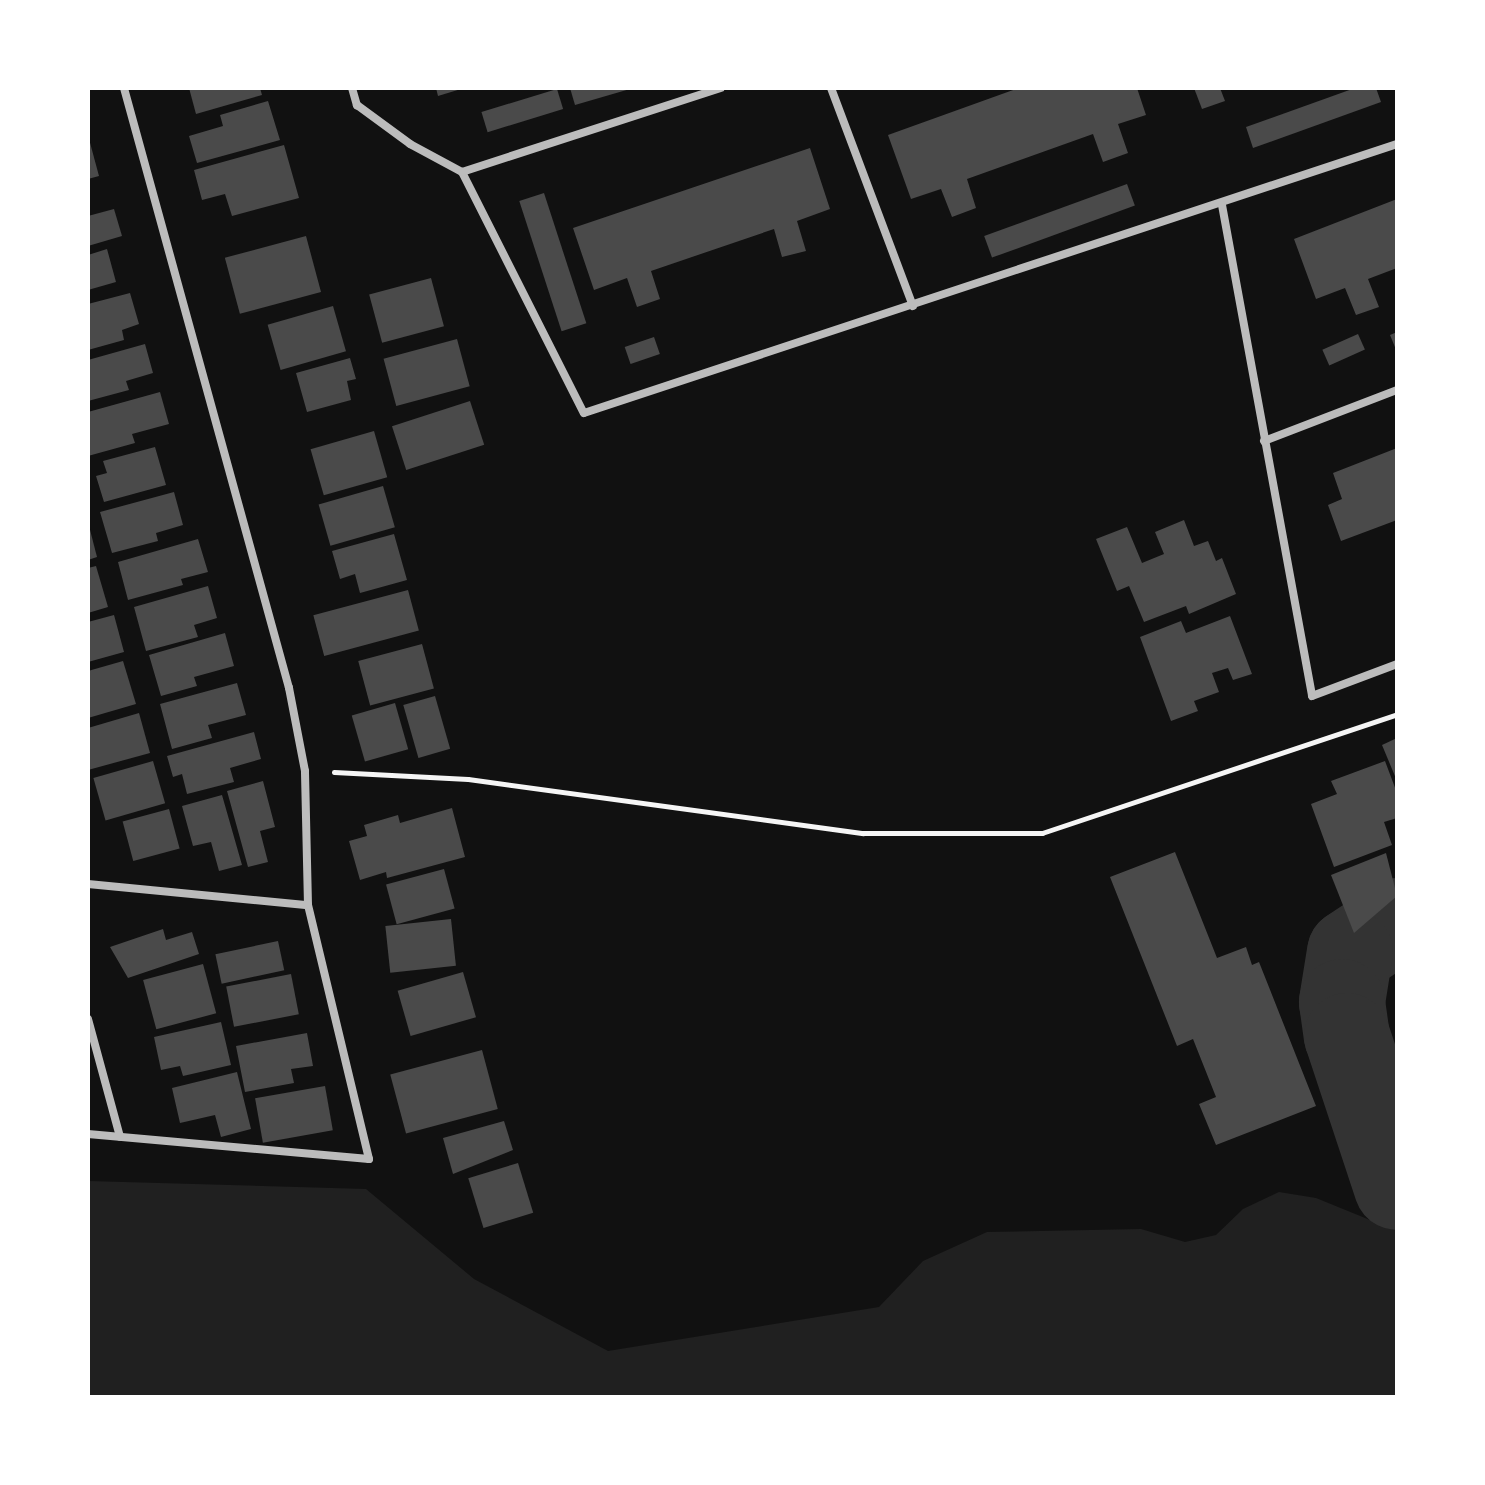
<!DOCTYPE html>
<style>
body{margin:0}
#map{position:relative;width:1485px;height:1485px;overflow:hidden;background:#111;font-family:"Archivo Narrow",sans-serif}
div>[style]{position:absolute}
.green>*{inset:0;background:#202020}
.river>*{height:86px;margin:-43px;padding:0 43px;transform-origin:43px;border-radius:43px;background:#333}
.building>*{inset:0;background:#4a4a4a;transform-origin:0 0}
.path>*{height:5px;margin:-2.5px;padding:0 2.5px;transform-origin:2.5px;border-radius:2.5px;background:#f5f5f5}
.minor>*{height:8px;margin:-4px;padding:0 4px;transform-origin:4px;border-radius:4px;background:#bcbcbc}
span{translate:-50% -50%;white-space:nowrap;text-align:center;line-height:1.15;-webkit-text-stroke:8px #fff;paint-order:stroke}
.frame{position:absolute;inset:0;border:90px solid #fff;pointer-events:none}
</style>
<div id="map">
<div class="green">
<i style="clip-path:polygon(88px 1181px,366px 1189px,474px 1279px,608px 1351px,879px 1307px,923px 1261px,987px 1232px,1141px 1229px,1185px 1242px,1216px 1235px,1243px 1209px,1279px 1192px,1316px 1198px,1397px 1231px,1397px 1397px,88px 1397px)"></i>
</div>
<div class="river">
<i style="left:1397px;top:921px;width:56px;rotate:146.6deg"></i>
<i style="left:1350px;top:952px;width:51px;rotate:99.1deg"></i>
<i style="left:1342px;top:1002px;width:34px;rotate:82deg"></i>
<i style="left:1347px;top:1036px;width:159px;rotate:71.7deg"></i>
</div>
<div class="building">
<i style="clip-path:polygon(189px 88px,260px 88px,262px 95px,196px 114px)"></i>
<i style="clip-path:polygon(436px 88px,461px 88px,461px 89px,438px 96px)"></i>
<i style="clip-path:polygon(570px 88px,629px 88px,630px 89px,575px 105px)"></i>
<i style="clip-path:polygon(1019px 88px,1137px 88px,1146px 115px,1118px 124px,1128px 153px,1103px 162px,1093px 134px,967px 179px,976px 208px,952px 217px,941px 189px,911px 199px,888px 135px)"></i>
<i style="clip-path:polygon(1194px 88px,1220px 88px,1225px 101px,1202px 109px)"></i>
<i style="clip-path:polygon(1355px 88px,1376px 88px,1381px 102px,1253px 148px,1246px 127px)"></i>
<i style="left:557px;top:89px;width:21px;height:79px;rotate:73deg"></i>
<i style="clip-path:polygon(268px 101px,280px 140px,197px 163px,189px 136px,223px 126px,220px 115px)"></i>
<i style="clip-path:polygon(89px 139px,99px 176px,88px 179px,88px 140px)"></i>
<i style="clip-path:polygon(284px 145px,299px 198px,232px 216px,225px 194px,202px 200px,194px 170px)"></i>
<i style="clip-path:polygon(810px 148px,830px 209px,797px 221px,806px 251px,782px 257px,774px 229px,651px 271px,660px 299px,637px 307px,627px 278px,594px 290px,573px 228px)"></i>
<i style="left:1127px;top:184px;width:23px;height:152px;rotate:70deg"></i>
<i style="left:544px;top:193px;width:137px;height:26px;rotate:72deg"></i>
<i style="clip-path:polygon(1397px 199px,1397px 268px,1368px 279px,1379px 307px,1356px 315px,1345px 288px,1316px 299px,1294px 239px)"></i>
<i style="clip-path:polygon(114px 209px,122px 236px,88px 246px,88px 216px)"></i>
<i style="left:306px;top:236px;width:58px;height:84px;rotate:75deg"></i>
<i style="clip-path:polygon(107px 249px,116px 282px,88px 290px,88px 255px)"></i>
<i style="left:431px;top:278px;width:50px;height:64px;rotate:75deg"></i>
<i style="clip-path:polygon(130px 293px,139px 324px,122px 330px,124px 340px,88px 350px,88px 304px)"></i>
<i style="left:333px;top:306px;width:47px;height:68px;rotate:74deg"></i>
<i style="clip-path:polygon(1397px 332px,1397px 352px,1390px 335px)"></i>
<i style="left:1358px;top:334px;width:17px;height:39px;rotate:66deg"></i>
<i style="left:654px;top:337px;width:18px;height:31px;rotate:71deg"></i>
<i style="left:457px;top:339px;width:49px;height:76px;rotate:75deg"></i>
<i style="clip-path:polygon(145px 344px,153px 373px,126px 381px,129px 390px,88px 401px,88px 360px)"></i>
<i style="clip-path:polygon(350px 358px,356px 379px,347px 381px,351px 400px,307px 412px,296px 373px)"></i>
<i style="clip-path:polygon(160px 392px,169px 424px,132px 434px,135px 443px,88px 456px,88px 412px)"></i>
<i style="left:470px;top:401px;width:46px;height:82px;rotate:72deg"></i>
<i style="left:374px;top:431px;width:48px;height:66px;rotate:74deg"></i>
<i style="clip-path:polygon(155px 447px,166px 485px,104px 502px,96px 476px,107px 473px,103px 461px)"></i>
<i style="clip-path:polygon(1397px 448px,1397px 520px,1341px 541px,1328px 505px,1342px 499px,1333px 473px)"></i>
<i style="left:383px;top:486px;width:43px;height:67px;rotate:74deg"></i>
<i style="clip-path:polygon(174px 492px,183px 525px,156px 533px,158px 541px,112px 553px,100px 512px)"></i>
<i style="clip-path:polygon(1184px 520px,1194px 546px,1208px 541px,1216px 561px,1222px 558px,1236px 594px,1189px 614px,1186px 606px,1144px 622px,1129px 586px,1117px 591px,1096px 539px,1127px 527px,1142px 563px,1164px 554px,1155px 532px)"></i>
<i style="clip-path:polygon(89px 526px,97px 557px,88px 560px,88px 527px)"></i>
<i style="clip-path:polygon(394px 534px,407px 580px,360px 593px,355px 574px,340px 579px,332px 551px)"></i>
<i style="clip-path:polygon(198px 539px,208px 572px,181px 579px,183px 585px,128px 600px,118px 562px)"></i>
<i style="clip-path:polygon(96px 566px,108px 607px,88px 613px,88px 568px)"></i>
<i style="clip-path:polygon(208px 586px,217px 618px,194px 625px,198px 637px,146px 651px,134px 607px)"></i>
<i style="left:408px;top:590px;width:42px;height:98px;rotate:75deg"></i>
<i style="clip-path:polygon(114px 615px,124px 652px,88px 662px,88px 622px)"></i>
<i style="clip-path:polygon(1230px 616px,1252px 674px,1233px 680px,1228px 668px,1212px 673px,1219px 692px,1194px 701px,1198px 711px,1171px 721px,1140px 637px,1181px 621px,1186px 633px)"></i>
<i style="clip-path:polygon(225px 633px,234px 666px,194px 677px,197px 686px,161px 696px,149px 655px)"></i>
<i style="left:422px;top:644px;width:46px;height:66px;rotate:75deg"></i>
<i style="clip-path:polygon(123px 661px,136px 704px,88px 718px,88px 671px)"></i>
<i style="clip-path:polygon(237px 683px,246px 715px,208px 725px,212px 738px,172px 749px,160px 704px)"></i>
<i style="left:435px;top:696px;width:55px;height:33px;rotate:74deg"></i>
<i style="left:395px;top:703px;width:48px;height:45px;rotate:74deg"></i>
<i style="clip-path:polygon(139px 713px,150px 753px,88px 770px,88px 728px)"></i>
<i style="clip-path:polygon(254px 732px,261px 759px,230px 768px,234px 782px,187px 794px,182px 774px,173px 777px,167px 756px)"></i>
<i style="clip-path:polygon(1397px 738px,1397px 781px,1382px 745px)"></i>
<i style="left:153px;top:761px;width:44px;height:62px;rotate:74deg"></i>
<i style="clip-path:polygon(1385px 761px,1397px 793px,1397px 818px,1384px 822px,1392px 845px,1334px 867px,1311px 804px,1337px 794px,1331px 781px)"></i>
<i style="clip-path:polygon(263px 781px,275px 827px,260px 831px,268px 862px,248px 867px,227px 791px)"></i>
<i style="clip-path:polygon(222px 795px,242px 865px,219px 871px,211px 842px,193px 846px,182px 806px)"></i>
<i style="clip-path:polygon(452px 808px,465px 857px,387px 878px,386px 872px,360px 880px,349px 841px,367px 836px,364px 825px,398px 815px,400px 823px)"></i>
<i style="left:169px;top:809px;width:41px;height:48px;rotate:75deg"></i>
<i style="clip-path:polygon(1175px 852px,1217px 958px,1246px 947px,1252px 965px,1259px 962px,1316px 1106px,1216px 1145px,1199px 1104px,1216px 1097px,1193px 1039px,1177px 1046px,1110px 877px)"></i>
<i style="clip-path:polygon(1386px 853px,1397px 896px,1354px 933px,1331px 875px)"></i>
<i style="left:444px;top:869px;width:41px;height:60px;rotate:75deg"></i>
<i style="left:451px;top:919px;width:47px;height:66px;rotate:84deg"></i>
<i style="clip-path:polygon(163px 929px,166px 940px,192px 932px,199px 954px,128px 978px,110px 947px)"></i>
<i style="left:278px;top:941px;width:30px;height:64px;rotate:78deg"></i>
<i style="left:203px;top:964px;width:51px;height:62px;rotate:75deg"></i>
<i style="left:463px;top:972px;width:47px;height:68px;rotate:74deg"></i>
<i style="left:291px;top:974px;width:41px;height:66px;rotate:79deg"></i>
<i style="clip-path:polygon(221px 1022px,231px 1065px,183px 1076px,180px 1066px,161px 1070px,154px 1037px)"></i>
<i style="clip-path:polygon(307px 1033px,313px 1066px,291px 1069px,294px 1083px,245px 1092px,236px 1046px)"></i>
<i style="left:482px;top:1050px;width:61px;height:95px;rotate:75deg"></i>
<i style="clip-path:polygon(237px 1072px,251px 1129px,221px 1137px,215px 1115px,180px 1123px,172px 1088px)"></i>
<i style="left:325px;top:1086px;width:45px;height:71px;rotate:80deg"></i>
<i style="clip-path:polygon(504px 1121px,513px 1150px,453px 1174px,443px 1138px)"></i>
<i style="left:518px;top:1163px;width:52px;height:52px;rotate:73deg"></i>
</div>
<div class="path">
<i style="left:334px;top:772px;width:134px;rotate:3deg"></i>
<i style="left:468px;top:779px;width:399px;rotate:7.8deg"></i>
<i style="left:863px;top:833px;width:179px"></i>
<i style="left:1042px;top:833px;width:374px;rotate:-18.5deg"></i>
</div>
<div class="minor">
<i style="left:352px;top:88px;width:18px;rotate:74deg"></i>
<i style="left:357px;top:105px;width:66px;rotate:36.3deg"></i>
<i style="left:410px;top:144px;width:59px;rotate:28.3deg"></i>
<i style="left:462px;top:172px;width:270px;rotate:63.2deg"></i>
<i style="left:584px;top:413px;width:856px;rotate:-18.31deg"></i>
<i style="left:831px;top:88px;width:233px;rotate:69.4deg"></i>
<i style="left:462px;top:172px;width:272px;rotate:-18deg"></i>
<i style="left:1222px;top:205px;width:499px;rotate:79.6deg"></i>
<i style="left:1312px;top:696px;width:91px;rotate:-20.6deg"></i>
<i style="left:1264px;top:441px;width:142px;rotate:-21deg"></i>
<i style="left:88px;top:884px;width:221px;rotate:5.5deg"></i>
<i style="left:88px;top:1019px;width:122px;rotate:74.8deg"></i>
<i style="left:88px;top:1134px;width:282px;rotate:5.1deg"></i>
<i style="left:369px;top:1159px;width:261px;rotate:-103.5deg"></i>
<i style="left:308px;top:905px;width:134px;rotate:-91.3deg"></i>
<i style="left:305px;top:771px;width:85px;rotate:-100.9deg"></i>
<i style="left:289px;top:688px;width:622px;rotate:-105.38deg"></i>
</div>
<div class="frame"></div>
</div>
